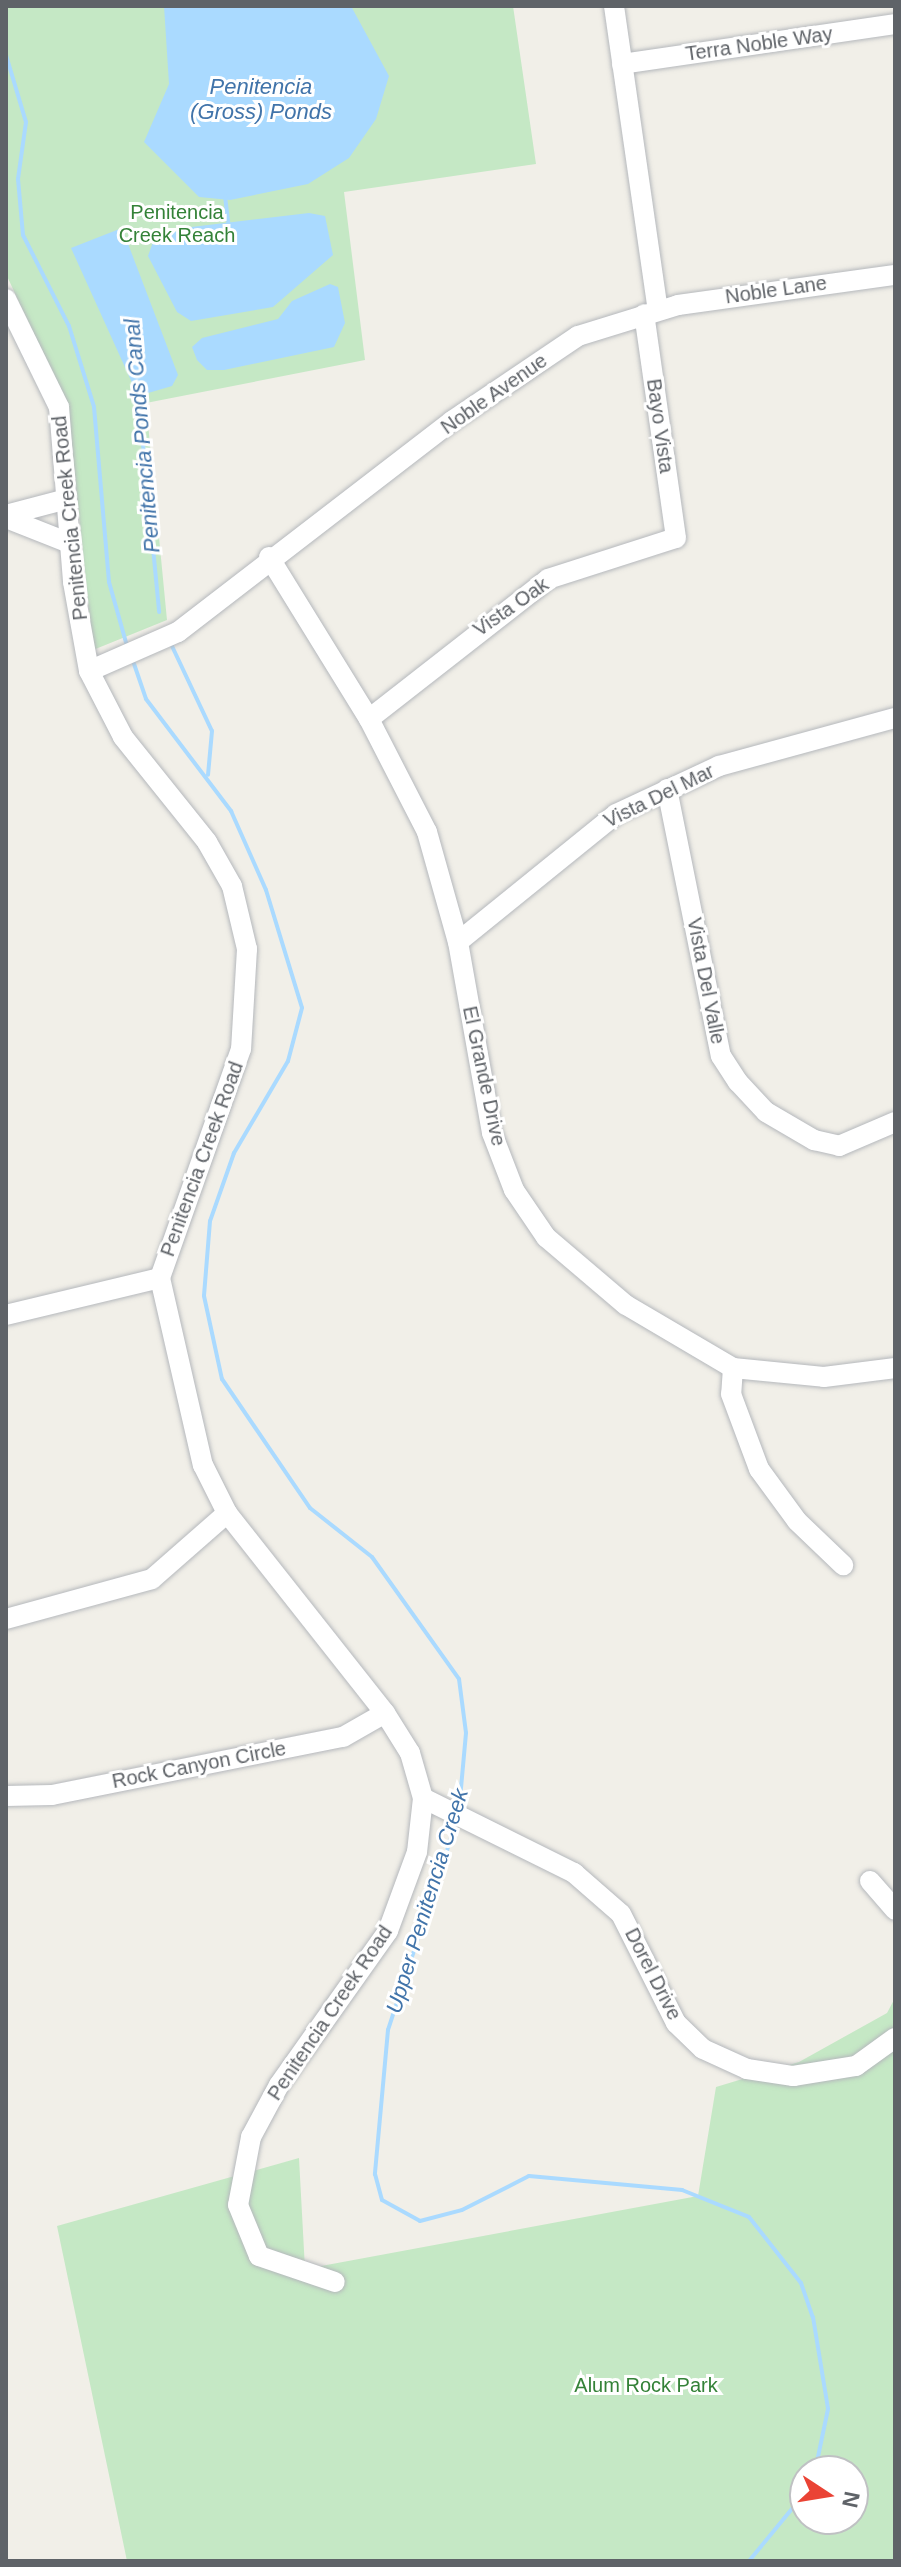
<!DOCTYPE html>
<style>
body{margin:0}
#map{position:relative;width:901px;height:2567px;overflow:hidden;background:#f1efe8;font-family:Helvetica,sans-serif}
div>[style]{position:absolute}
.green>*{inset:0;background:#c5e8c5}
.water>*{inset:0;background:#aadaff}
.stream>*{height:4px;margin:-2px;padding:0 2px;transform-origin:2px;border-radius:2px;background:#aadaff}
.roads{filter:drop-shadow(0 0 2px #b5b8bc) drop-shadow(0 0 2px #b5b8bc)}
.minor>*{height:20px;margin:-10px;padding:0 10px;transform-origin:10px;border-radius:10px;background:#fff}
span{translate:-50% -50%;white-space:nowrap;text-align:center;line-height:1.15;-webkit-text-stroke:6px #fff;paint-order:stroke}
.street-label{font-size:20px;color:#5f6368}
.park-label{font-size:20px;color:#348238}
.water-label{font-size:22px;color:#4174aa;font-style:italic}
.frame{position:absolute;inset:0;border:8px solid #5f6368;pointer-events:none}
.north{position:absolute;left:789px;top:2455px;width:80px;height:80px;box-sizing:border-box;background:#fff;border:2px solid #bfc1c3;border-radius:50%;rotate:102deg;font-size:22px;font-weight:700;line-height:32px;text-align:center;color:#5f6368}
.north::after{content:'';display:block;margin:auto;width:28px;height:36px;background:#ea4335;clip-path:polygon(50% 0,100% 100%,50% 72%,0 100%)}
</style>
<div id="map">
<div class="green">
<i style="clip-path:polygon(6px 6px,513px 6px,536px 164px,344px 192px,365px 360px,146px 403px,167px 620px,93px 650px,68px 407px,6px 274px)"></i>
<i style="clip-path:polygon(evenodd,895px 1998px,895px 2561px,127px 2561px,57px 2226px,299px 2158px,305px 2269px,698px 2196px,716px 2087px,799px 2062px,887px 2013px,895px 1998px,805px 2471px,853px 2471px,853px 2519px,805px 2519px,805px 2471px)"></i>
</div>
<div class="water">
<i style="clip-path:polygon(164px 6px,351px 6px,389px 76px,376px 119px,349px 158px,308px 184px,230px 200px,199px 197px,144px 142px,169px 84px)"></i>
<i style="clip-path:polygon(309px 213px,325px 216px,333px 255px,273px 307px,191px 321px,177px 312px,148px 256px,153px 242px,183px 228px)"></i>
<i style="clip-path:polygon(122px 228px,178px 375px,172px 386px,138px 396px,71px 248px)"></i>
<i style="clip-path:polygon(330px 284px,338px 287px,345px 323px,334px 347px,224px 370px,207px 370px,197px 360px,192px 347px,202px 338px,278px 319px,292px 301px)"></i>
</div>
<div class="stream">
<i style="left:6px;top:55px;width:70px;rotate:73.4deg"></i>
<i style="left:26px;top:122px;width:58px;rotate:98deg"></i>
<i style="left:18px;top:179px;width:56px;rotate:84.9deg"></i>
<i style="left:23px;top:235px;width:102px;rotate:63.2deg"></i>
<i style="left:69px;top:326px;width:85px;rotate:72.8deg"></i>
<i style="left:94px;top:407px;width:176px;rotate:85.1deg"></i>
<i style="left:109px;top:582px;width:66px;rotate:74.3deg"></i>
<i style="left:225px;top:196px;width:31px;rotate:83deg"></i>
<i style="left:138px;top:392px;width:221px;rotate:84.5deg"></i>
<i style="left:171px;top:644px;width:96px;rotate:64.8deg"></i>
<i style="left:212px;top:731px;width:44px;rotate:95.2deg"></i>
<i style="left:132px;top:658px;width:43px;rotate:71.1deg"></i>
<i style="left:146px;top:699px;width:141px;rotate:52.8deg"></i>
<i style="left:231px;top:811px;width:86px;rotate:66.1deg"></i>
<i style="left:266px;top:890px;width:123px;rotate:73deg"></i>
<i style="left:302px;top:1008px;width:55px;rotate:104.8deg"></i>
<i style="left:288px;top:1061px;width:107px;rotate:120.4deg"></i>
<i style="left:234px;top:1153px;width:72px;rotate:109.4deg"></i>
<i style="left:210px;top:1221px;width:75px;rotate:94.6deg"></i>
<i style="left:204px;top:1296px;width:85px;rotate:77.8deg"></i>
<i style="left:222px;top:1379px;width:156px;rotate:55.7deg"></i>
<i style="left:310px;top:1508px;width:79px;rotate:38.3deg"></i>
<i style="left:372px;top:1557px;width:150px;rotate:54.5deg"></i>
<i style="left:459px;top:1679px;width:54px;rotate:82.6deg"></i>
<i style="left:466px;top:1733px;width:77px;rotate:95.2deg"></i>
<i style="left:456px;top:1823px;width:218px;rotate:108.2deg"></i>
<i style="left:388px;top:2030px;width:145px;rotate:95.2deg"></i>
<i style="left:375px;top:2174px;width:27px;rotate:75deg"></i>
<i style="left:382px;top:2200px;width:43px;rotate:28.9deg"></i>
<i style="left:420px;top:2221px;width:43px;rotate:-14.7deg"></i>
<i style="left:462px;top:2210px;width:75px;rotate:-26.9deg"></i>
<i style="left:529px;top:2176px;width:154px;rotate:5.2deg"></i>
<i style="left:682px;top:2190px;width:72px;rotate:21.9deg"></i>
<i style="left:749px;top:2217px;width:84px;rotate:51.8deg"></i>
<i style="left:801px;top:2283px;width:36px;rotate:71deg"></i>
<i style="left:813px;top:2317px;width:93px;rotate:80.7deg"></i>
<i style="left:828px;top:2409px;width:63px;rotate:101.8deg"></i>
<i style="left:749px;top:2561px;width:88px;rotate:-50.5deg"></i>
</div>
<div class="roads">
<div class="minor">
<i style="left:614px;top:6px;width:307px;rotate:81.8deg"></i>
<i style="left:622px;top:64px;width:276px;rotate:-8.3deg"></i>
<i style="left:6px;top:299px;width:120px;rotate:63.9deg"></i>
<i style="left:59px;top:407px;width:176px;rotate:85.4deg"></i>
<i style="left:73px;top:582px;width:90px;rotate:79.8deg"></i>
<i style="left:89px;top:671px;width:74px;rotate:62.7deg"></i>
<i style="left:123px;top:737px;width:134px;rotate:51.3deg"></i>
<i style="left:207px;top:842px;width:51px;rotate:60.4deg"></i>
<i style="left:232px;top:886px;width:65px;rotate:76.6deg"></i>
<i style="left:247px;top:949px;width:100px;rotate:93.4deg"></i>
<i style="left:241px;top:1049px;width:243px;rotate:109.5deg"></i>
<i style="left:160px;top:1278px;width:192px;rotate:77.1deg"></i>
<i style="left:203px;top:1465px;width:54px;rotate:63.4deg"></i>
<i style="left:227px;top:1513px;width:255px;rotate:51.7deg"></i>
<i style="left:385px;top:1713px;width:47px;rotate:58deg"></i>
<i style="left:410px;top:1753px;width:47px;rotate:73.9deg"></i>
<i style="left:423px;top:1798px;width:54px;rotate:96.3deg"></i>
<i style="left:417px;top:1852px;width:84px;rotate:110.2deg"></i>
<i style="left:388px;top:1931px;width:189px;rotate:125.3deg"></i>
<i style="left:279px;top:2085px;width:59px;rotate:118.3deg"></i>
<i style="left:251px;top:2137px;width:69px;rotate:100.8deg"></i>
<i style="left:238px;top:2205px;width:55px;rotate:67.6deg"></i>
<i style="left:259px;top:2256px;width:80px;rotate:18.9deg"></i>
<i style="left:6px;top:515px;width:63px;rotate:-14.7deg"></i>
<i style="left:6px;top:518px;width:68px;rotate:21.6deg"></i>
<i style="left:269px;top:557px;width:190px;rotate:58.3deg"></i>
<i style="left:369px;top:719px;width:127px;rotate:62.8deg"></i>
<i style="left:427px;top:832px;width:114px;rotate:74.3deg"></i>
<i style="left:458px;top:942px;width:194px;rotate:79.9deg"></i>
<i style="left:492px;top:1133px;width:61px;rotate:68.9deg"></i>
<i style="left:514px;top:1190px;width:57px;rotate:55.8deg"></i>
<i style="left:546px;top:1237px;width:105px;rotate:40.4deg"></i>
<i style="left:626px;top:1305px;width:124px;rotate:30.5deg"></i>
<i style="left:733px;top:1368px;width:91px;rotate:5.6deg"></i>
<i style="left:824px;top:1377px;width:72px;rotate:-7.2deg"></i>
<i style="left:89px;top:671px;width:97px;rotate:-23.7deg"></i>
<i style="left:178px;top:632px;width:346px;rotate:-37.6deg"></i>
<i style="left:452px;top:421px;width:152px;rotate:-34deg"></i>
<i style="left:578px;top:336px;width:105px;rotate:-17.2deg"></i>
<i style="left:678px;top:305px;width:219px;rotate:-7.9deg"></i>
<i style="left:369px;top:719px;width:227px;rotate:-38deg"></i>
<i style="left:548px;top:579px;width:134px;rotate:-17.8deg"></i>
<i style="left:676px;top:538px;width:226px;rotate:-98.1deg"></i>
<i style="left:667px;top:789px;width:272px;rotate:78.6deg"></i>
<i style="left:721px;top:1056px;width:31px;rotate:57deg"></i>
<i style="left:738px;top:1082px;width:41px;rotate:47deg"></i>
<i style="left:766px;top:1112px;width:56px;rotate:30.3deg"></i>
<i style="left:814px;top:1140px;width:26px;rotate:13deg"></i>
<i style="left:839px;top:1146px;width:61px;rotate:-23.2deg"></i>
<i style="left:458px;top:942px;width:203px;rotate:-39deg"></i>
<i style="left:616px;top:814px;width:114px;rotate:-25deg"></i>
<i style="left:719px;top:766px;width:182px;rotate:-15.3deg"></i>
<i style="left:6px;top:1315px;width:158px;rotate:-13.5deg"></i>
<i style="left:733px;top:1368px;width:26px;rotate:94deg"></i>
<i style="left:731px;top:1394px;width:80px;rotate:69.5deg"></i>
<i style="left:759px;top:1469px;width:64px;rotate:53.8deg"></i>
<i style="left:797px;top:1521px;width:64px;rotate:43.7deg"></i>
<i style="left:6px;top:1619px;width:151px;rotate:-15.3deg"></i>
<i style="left:152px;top:1579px;width:100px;rotate:-41.3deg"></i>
<i style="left:6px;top:1796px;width:46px;rotate:-1.2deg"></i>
<i style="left:52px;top:1795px;width:297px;rotate:-11.3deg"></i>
<i style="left:343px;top:1737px;width:48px;rotate:-29.7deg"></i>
<i style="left:423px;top:1798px;width:169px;rotate:26.4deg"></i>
<i style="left:574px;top:1873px;width:62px;rotate:41.1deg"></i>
<i style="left:621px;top:1914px;width:122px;rotate:63.2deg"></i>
<i style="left:676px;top:2023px;width:37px;rotate:44deg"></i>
<i style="left:703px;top:2049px;width:48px;rotate:24.4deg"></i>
<i style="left:747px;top:2069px;width:47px;rotate:8.7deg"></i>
<i style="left:793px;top:2076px;width:64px;rotate:-9deg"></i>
<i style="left:856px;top:2066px;width:48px;rotate:-35.7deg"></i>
<i style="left:870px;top:1881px;width:38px;rotate:49deg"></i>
</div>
</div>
<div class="street-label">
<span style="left:759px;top:44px;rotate:-8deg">Terra Noble Way</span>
<span style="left:776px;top:290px;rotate:-8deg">Noble Lane</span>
<span style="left:494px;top:394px;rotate:-35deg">Noble Avenue</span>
<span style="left:660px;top:426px;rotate:82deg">Bayo Vista</span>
<span style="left:70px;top:518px;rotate:-96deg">Penitencia Creek Road</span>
<span style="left:511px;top:607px;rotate:-35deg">Vista Oak</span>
<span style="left:659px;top:796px;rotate:-26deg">Vista Del Mar</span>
<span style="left:706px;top:981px;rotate:79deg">Vista Del Valle</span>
<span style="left:484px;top:1076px;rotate:78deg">El Grande Drive</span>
<span style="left:202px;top:1159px;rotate:-70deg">Penitencia Creek Road</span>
<span style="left:199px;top:1765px;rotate:-11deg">Rock Canyon Circle</span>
<span style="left:653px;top:1974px;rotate:63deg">Dorel Drive</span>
<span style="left:330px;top:2013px;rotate:-56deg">Penitencia Creek Road</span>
</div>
<div class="park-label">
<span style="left:177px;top:224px">Penitencia<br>Creek Reach</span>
<span style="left:646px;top:2385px">Alum Rock Park</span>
</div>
<div class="water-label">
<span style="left:261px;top:99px">Penitencia<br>(Gross) Ponds</span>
<span style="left:142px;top:436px;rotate:-95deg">Penitencia Ponds Canal</span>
<span style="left:427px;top:1901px;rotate:-73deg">Upper Penitencia Creek</span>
</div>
<div class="frame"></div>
<div class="north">N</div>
</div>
